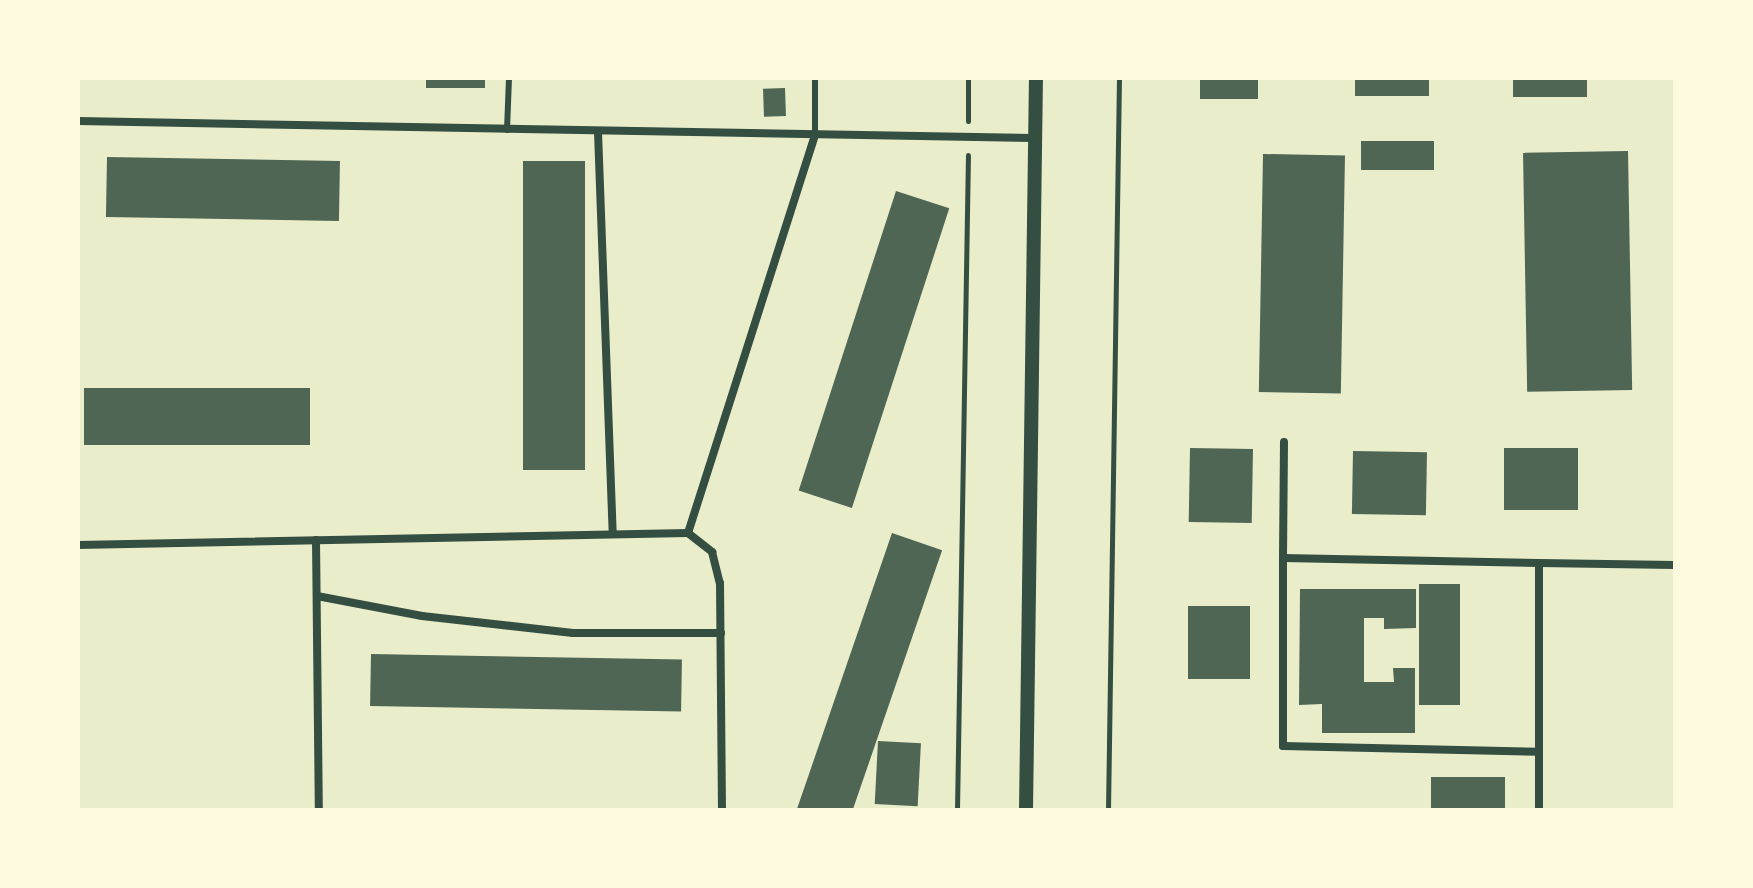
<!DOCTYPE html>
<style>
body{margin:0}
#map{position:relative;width:1753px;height:888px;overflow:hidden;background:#e9edc9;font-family:"Source Sans 3",sans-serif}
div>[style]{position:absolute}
.building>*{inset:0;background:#4f6655;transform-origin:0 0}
.path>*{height:5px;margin:-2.5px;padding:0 2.5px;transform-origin:2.5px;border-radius:2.5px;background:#344e41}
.service>*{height:6px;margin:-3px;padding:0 3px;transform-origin:3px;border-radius:3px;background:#344e41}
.minor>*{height:8px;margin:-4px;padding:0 4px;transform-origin:4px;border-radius:4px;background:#344e41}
.tertiary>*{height:14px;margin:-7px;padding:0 7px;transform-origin:7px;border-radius:7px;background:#344e41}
span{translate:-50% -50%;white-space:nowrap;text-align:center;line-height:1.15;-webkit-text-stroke:8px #fefae0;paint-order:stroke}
.frame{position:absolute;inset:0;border:80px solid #fefae0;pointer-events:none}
</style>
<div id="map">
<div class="building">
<i style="left:426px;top:78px;width:59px;height:10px"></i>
<i style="left:1200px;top:78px;width:58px;height:21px"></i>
<i style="left:1355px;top:78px;width:74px;height:18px"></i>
<i style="left:1513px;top:78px;width:74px;height:19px"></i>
<i style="left:785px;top:88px;width:28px;height:22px;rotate:88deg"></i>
<i style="left:1361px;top:141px;width:73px;height:29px"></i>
<i style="left:1628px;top:151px;width:239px;height:105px;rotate:89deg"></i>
<i style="left:1263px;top:154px;width:82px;height:238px;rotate:1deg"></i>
<i style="left:107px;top:157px;width:233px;height:60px;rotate:1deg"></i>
<i style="left:523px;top:161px;width:62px;height:309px"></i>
<i style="left:896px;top:191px;width:56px;height:315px;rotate:18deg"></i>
<i style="left:310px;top:388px;width:57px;height:226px;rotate:90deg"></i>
<i style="left:1190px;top:448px;width:63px;height:74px;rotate:1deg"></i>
<i style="left:1504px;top:448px;width:74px;height:62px"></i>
<i style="left:1353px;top:451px;width:74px;height:63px;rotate:1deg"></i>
<i style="left:892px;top:533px;width:53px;height:293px;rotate:19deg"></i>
<i style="left:1419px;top:584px;width:41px;height:121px"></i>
<i style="clip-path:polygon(1300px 589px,1416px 589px,1416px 628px,1384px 629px,1384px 618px,1364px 618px,1364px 682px,1394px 682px,1393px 668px,1415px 668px,1415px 733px,1322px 733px,1322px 704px,1299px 705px)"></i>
<i style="left:1188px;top:606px;width:62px;height:73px"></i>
<i style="left:371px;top:654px;width:311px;height:52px;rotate:1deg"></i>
<i style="left:878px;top:741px;width:43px;height:63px;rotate:3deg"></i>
<i style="left:1431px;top:777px;width:74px;height:33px"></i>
</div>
<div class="path">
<i style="left:968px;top:78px;width:43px;rotate:90deg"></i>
<i style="left:957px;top:810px;width:655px;rotate:-89.04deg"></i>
<i style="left:1108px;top:810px;width:732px;rotate:-89.14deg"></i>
</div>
<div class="service">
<i style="left:815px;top:78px;width:57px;rotate:90deg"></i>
<i style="left:507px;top:130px;width:52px;rotate:-87.8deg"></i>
</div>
<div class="minor">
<i style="left:78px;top:121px;width:957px;rotate:1.02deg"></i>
<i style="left:598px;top:132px;width:401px;rotate:87.9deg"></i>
<i style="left:1284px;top:442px;width:116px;rotate:90.5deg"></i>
<i style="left:1283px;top:558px;width:256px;rotate:1.1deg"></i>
<i style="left:688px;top:533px;width:418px;rotate:-72.3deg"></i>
<i style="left:316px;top:540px;width:270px;rotate:89.4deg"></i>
<i style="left:78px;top:545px;width:610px;rotate:-1.13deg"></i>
<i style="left:688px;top:533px;width:31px;rotate:38deg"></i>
<i style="left:712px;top:552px;width:32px;rotate:76deg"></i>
<i style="left:720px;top:583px;width:227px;rotate:89.5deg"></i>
<i style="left:1283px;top:558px;width:188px;rotate:90deg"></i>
<i style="left:1283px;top:746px;width:256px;rotate:1.3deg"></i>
<i style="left:317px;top:596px;width:107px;rotate:10.8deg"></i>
<i style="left:422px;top:616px;width:152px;rotate:6.4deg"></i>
<i style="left:573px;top:633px;width:148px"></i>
<i style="left:1539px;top:810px;width:247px;rotate:-90deg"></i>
<i style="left:1539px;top:563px;width:136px;rotate:0.8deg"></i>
</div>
<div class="tertiary">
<i style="left:1026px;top:810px;width:732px;rotate:-89.22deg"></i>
</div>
<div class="frame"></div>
</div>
